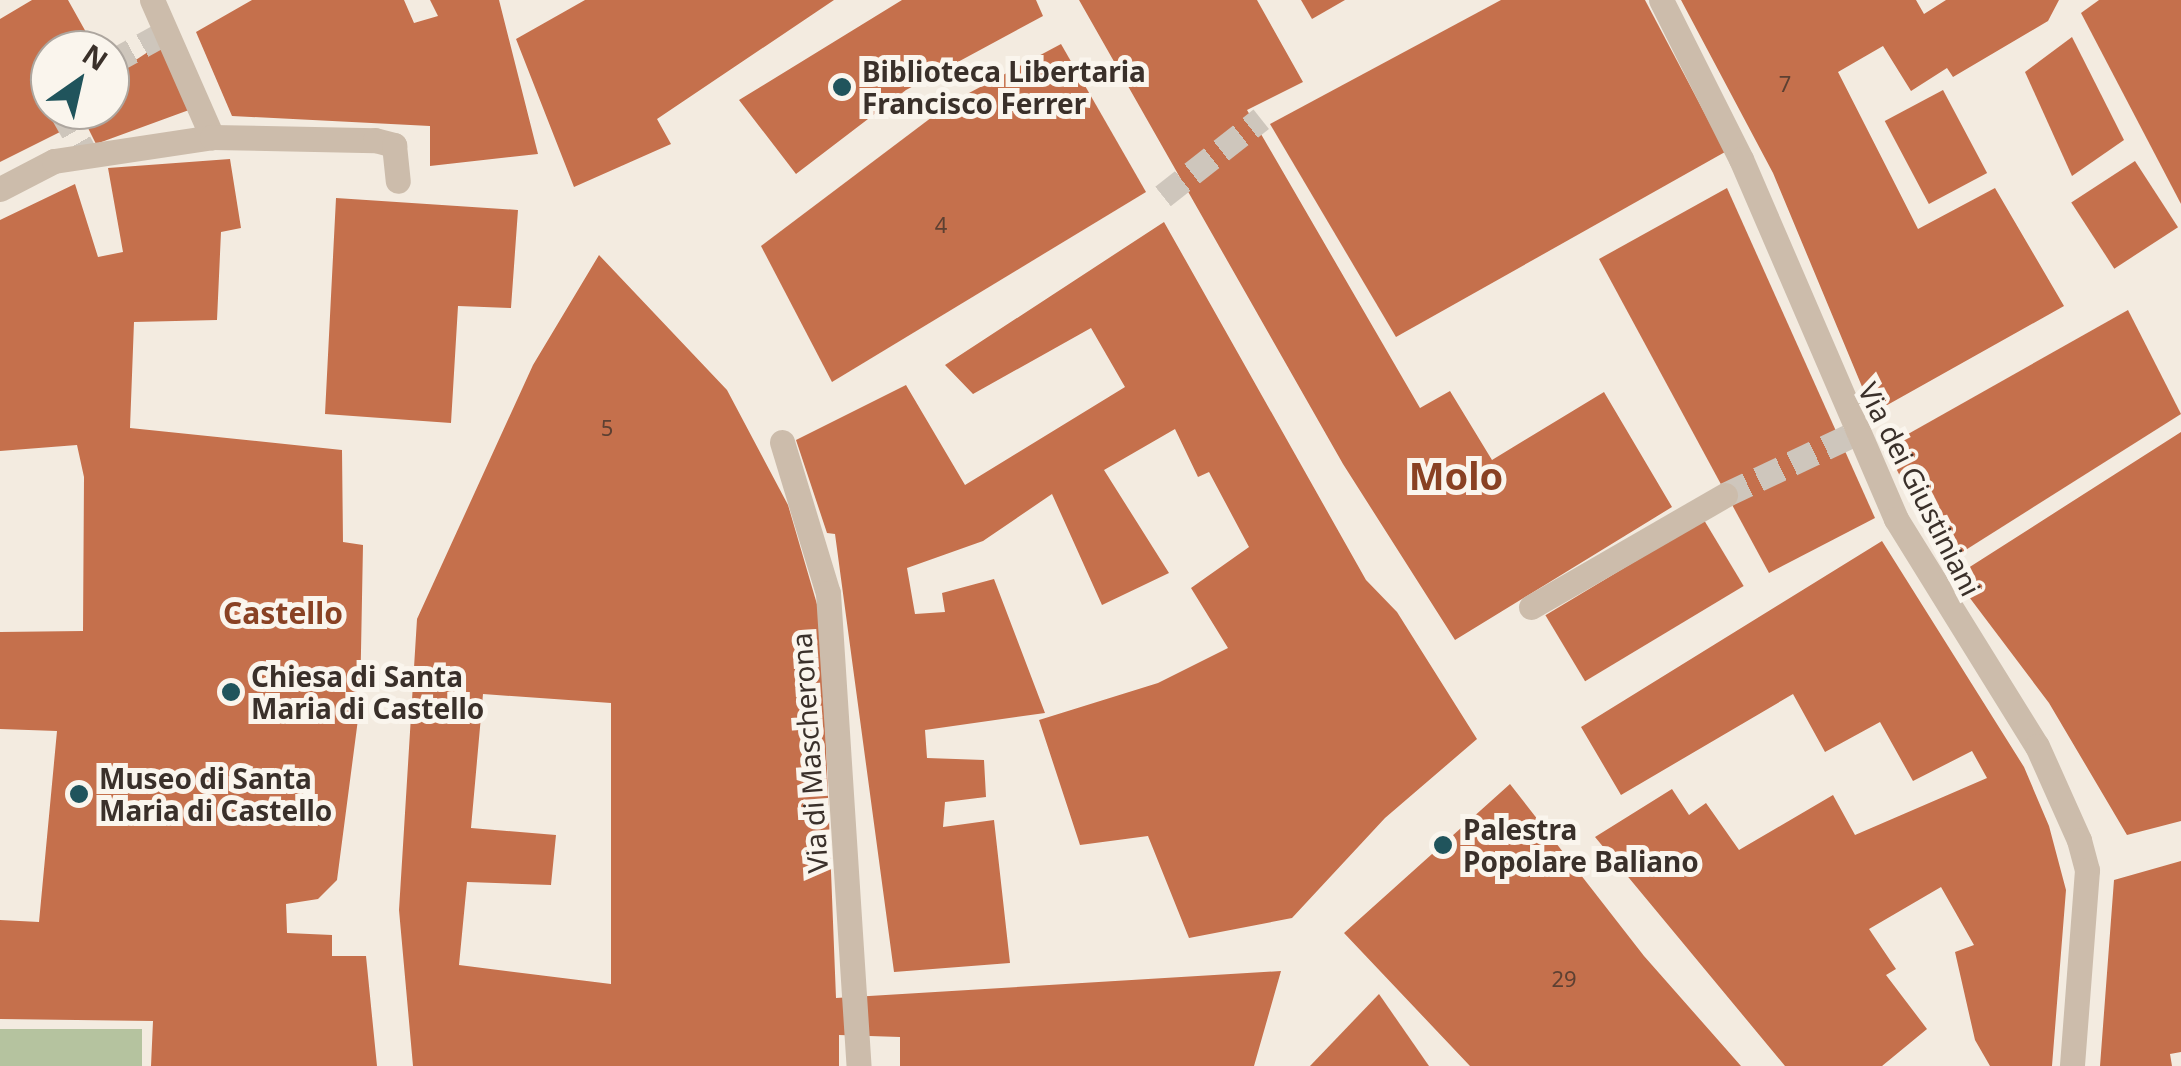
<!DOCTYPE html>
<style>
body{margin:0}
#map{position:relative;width:2181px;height:1066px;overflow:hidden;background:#f3ebe0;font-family:"Noto Sans",sans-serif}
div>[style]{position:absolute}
.green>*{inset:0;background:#b5c39f;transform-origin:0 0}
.building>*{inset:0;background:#c5704c;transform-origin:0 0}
.pedestrian-tunnel>*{height:25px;margin-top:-12.5px;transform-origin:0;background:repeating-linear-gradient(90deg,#cec6bc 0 25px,transparent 0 37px)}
.pedestrian>*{height:25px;margin:-12.5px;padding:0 12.5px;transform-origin:12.5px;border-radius:12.5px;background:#ccbcab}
.dots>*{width:28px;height:28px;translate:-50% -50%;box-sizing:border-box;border:5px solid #faf5ed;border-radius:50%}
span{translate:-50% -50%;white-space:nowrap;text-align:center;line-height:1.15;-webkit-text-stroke:10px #faf5ed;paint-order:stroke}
.number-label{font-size:22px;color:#5d4032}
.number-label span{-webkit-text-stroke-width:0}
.poi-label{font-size:28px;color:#3a302a;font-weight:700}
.left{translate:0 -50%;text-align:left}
.street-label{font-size:28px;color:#3a302a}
.neighbourhood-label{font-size:30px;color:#894123;font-weight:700}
.district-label{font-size:38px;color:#894123;font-weight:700}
.north{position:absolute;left:30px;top:30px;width:100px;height:100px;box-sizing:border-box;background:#faf5ed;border:2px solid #ada69f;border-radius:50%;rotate:34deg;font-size:28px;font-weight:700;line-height:40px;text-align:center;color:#3a302a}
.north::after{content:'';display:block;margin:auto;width:35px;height:45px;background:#20545c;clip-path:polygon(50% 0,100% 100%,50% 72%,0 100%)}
</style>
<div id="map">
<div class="green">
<i style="left:142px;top:1029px;width:37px;height:142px;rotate:90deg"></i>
</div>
<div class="building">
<i style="clip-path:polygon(32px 0,68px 0,96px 50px,50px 50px,50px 110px,110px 110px,110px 77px,160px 44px,189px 110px,96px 144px,84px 120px,0 162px,0 19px)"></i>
<i style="clip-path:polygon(252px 0,404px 0,414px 23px,438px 16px,430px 0,499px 0,538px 154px,430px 166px,430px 126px,232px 116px,196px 32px)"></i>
<i style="clip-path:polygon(585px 0,834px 0,657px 119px,671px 144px,574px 187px,516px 39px)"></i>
<i style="clip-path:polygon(902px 0,1036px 0,1043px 16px,906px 90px,796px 174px,739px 100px)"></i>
<i style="clip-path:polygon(1079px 0,1257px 0,1303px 82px,1247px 110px,1420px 408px,1450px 391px,1492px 460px,1604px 392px,1672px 507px,1455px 640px,1343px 464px)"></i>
<i style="clip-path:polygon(1301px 0,1345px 0,1312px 19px)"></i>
<i style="clip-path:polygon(1501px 0,1645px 0,1725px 152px,1396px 337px,1270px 124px)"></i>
<i style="clip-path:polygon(1681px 0,1916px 0,1924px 14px,1946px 0,2059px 0,2048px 21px,1953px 77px,1947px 68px,1911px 91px,1883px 46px,1838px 72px,1918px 229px,1995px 188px,2064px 306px,1873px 413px,1773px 173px)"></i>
<i style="clip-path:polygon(2099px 0,2181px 0,2181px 204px,2081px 13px)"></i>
<i style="clip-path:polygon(2072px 37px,2124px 140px,2072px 176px,2025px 72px)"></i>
<i style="clip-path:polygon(1061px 44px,1146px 192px,832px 382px,761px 246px,952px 102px)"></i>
<i style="left:1943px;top:90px;width:94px;height:66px;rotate:62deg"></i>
<i style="clip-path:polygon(230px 159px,241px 228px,221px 232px,217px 320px,134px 322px,130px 428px,342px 450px,343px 542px,363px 545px,360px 704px,337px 880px,318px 899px,286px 904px,287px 933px,332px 935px,332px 956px,366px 956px,377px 1066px,151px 1066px,153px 1021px,0 1019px,0 920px,39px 922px,57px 731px,0 729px,0 632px,83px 631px,84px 477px,77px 445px,0 451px,0 220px,75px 184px,98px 257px,123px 252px,108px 168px)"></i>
<i style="left:2135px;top:161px;width:79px;height:76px;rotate:57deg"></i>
<i style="clip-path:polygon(1727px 188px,1875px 518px,1769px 573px,1599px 259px)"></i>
<i style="clip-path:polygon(336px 198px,518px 210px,511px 308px,458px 306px,451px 423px,325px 414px)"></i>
<i style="clip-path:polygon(1164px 222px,1366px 580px,1397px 612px,1477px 739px,1385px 818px,1292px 918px,1189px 938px,1148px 836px,1080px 845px,1039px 720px,1158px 683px,1228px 648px,1191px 588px,1249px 547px,1209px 472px,1198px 477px,1175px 429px,1104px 470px,1169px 573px,1102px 605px,1052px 494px,983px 541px,907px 568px,915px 614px,945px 612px,942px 593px,994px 579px,1045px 713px,925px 730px,927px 758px,984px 760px,986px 797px,945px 802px,943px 827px,994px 820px,1010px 963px,894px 972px,835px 534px,827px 533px,796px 440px,906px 385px,965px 485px,1125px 387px,1091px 328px,973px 394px,945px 365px)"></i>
<i style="clip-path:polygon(evenodd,599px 255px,727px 390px,788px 505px,821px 618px,836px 998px,1281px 971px,1254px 1066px,900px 1066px,900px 1037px,839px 1035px,839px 1066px,413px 1066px,399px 910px,417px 619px,533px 365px,599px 255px,483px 694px,611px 703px,611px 984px,459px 965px,467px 882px,551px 885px,556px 835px,471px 828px,483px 694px)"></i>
<i style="clip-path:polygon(2128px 310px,2181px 414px,1945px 563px,1885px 447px)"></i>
<i style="clip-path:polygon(2181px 432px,2181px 821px,2127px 835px,2049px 703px,1954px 577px)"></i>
<i style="left:1704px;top:520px;width:77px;height:185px;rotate:59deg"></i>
<i style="clip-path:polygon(1882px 541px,2024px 767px,2049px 826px,2066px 890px,2052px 1066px,1990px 1066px,1975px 1040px,1955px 952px,1974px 945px,1941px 887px,1869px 929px,1896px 969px,1886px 975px,1927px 1029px,1882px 1066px,1785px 1066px,1595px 837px,1672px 789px,1689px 815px,1706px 803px,1739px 850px,1833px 795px,1855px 835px,1987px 778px,1972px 751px,1913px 781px,1880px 722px,1825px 752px,1793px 694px,1621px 795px,1581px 727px)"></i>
<i style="clip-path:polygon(1510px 784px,1644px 956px,1741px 1066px,1470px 1066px,1344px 933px)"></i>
<i style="clip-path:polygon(2181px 861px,2181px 1052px,2170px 1054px,2172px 1066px,2100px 1066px,2114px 880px)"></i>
<i style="clip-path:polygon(1379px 994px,1429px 1066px,1310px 1066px)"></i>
</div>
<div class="pedestrian-tunnel">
<i style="left:110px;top:63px;width:68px;rotate:-28.8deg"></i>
<i style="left:61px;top:110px;width:53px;rotate:60.5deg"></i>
<i style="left:1163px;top:196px;width:125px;rotate:-38.2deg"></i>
<i style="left:1725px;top:495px;width:143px;rotate:-25.3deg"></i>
</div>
<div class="pedestrian">
<i style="left:152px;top:0;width:150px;rotate:66.3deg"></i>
<i style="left:1661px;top:0;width:178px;rotate:63.3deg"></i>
<i style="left:1741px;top:159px;width:392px;rotate:66.7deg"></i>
<i style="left:1896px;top:519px;width:267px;rotate:58.2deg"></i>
<i style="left:2037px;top:746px;width:103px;rotate:65.9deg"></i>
<i style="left:2079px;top:840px;width:31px;rotate:75deg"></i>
<i style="left:2087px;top:870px;width:197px;rotate:94.4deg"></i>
<i style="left:0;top:189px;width:61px;rotate:-27.4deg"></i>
<i style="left:54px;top:161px;width:160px;rotate:-8.6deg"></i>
<i style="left:212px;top:137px;width:163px;rotate:1.1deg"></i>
<i style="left:375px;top:140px;width:20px;rotate:15deg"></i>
<i style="left:394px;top:145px;width:36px;rotate:84deg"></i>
<i style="left:782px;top:442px;width:158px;rotate:73.1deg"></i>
<i style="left:828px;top:593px;width:474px;rotate:86.3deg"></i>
<i style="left:1531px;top:607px;width:224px;rotate:-30deg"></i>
</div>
<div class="dots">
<i style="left:842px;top:87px;background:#20545c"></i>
<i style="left:231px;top:692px;background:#20545c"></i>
<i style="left:79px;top:794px;background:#20545c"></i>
<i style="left:1443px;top:845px;background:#20545c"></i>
</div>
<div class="number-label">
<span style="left:1785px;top:84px">7</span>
<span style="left:941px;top:225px">4</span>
<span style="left:607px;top:428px">5</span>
<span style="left:1564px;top:979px">29</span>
</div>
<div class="poi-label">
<span class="left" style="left:862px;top:87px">Biblioteca Libertaria<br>Francisco Ferrer</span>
<span class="left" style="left:251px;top:692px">Chiesa di Santa<br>Maria di Castello</span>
<span class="left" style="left:99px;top:794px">Museo di Santa<br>Maria di Castello</span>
<span class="left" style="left:1463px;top:845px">Palestra<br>Popolare Baliano</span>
</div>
<div class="street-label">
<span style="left:1920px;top:489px;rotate:63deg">Via dei Giustiniani</span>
<span style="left:809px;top:753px;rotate:-94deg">Via di Mascherona</span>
</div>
<div class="neighbourhood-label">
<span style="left:283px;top:613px">Castello</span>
</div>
<div class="district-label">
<span style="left:1456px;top:476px">Molo</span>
</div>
<div class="north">N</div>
</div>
